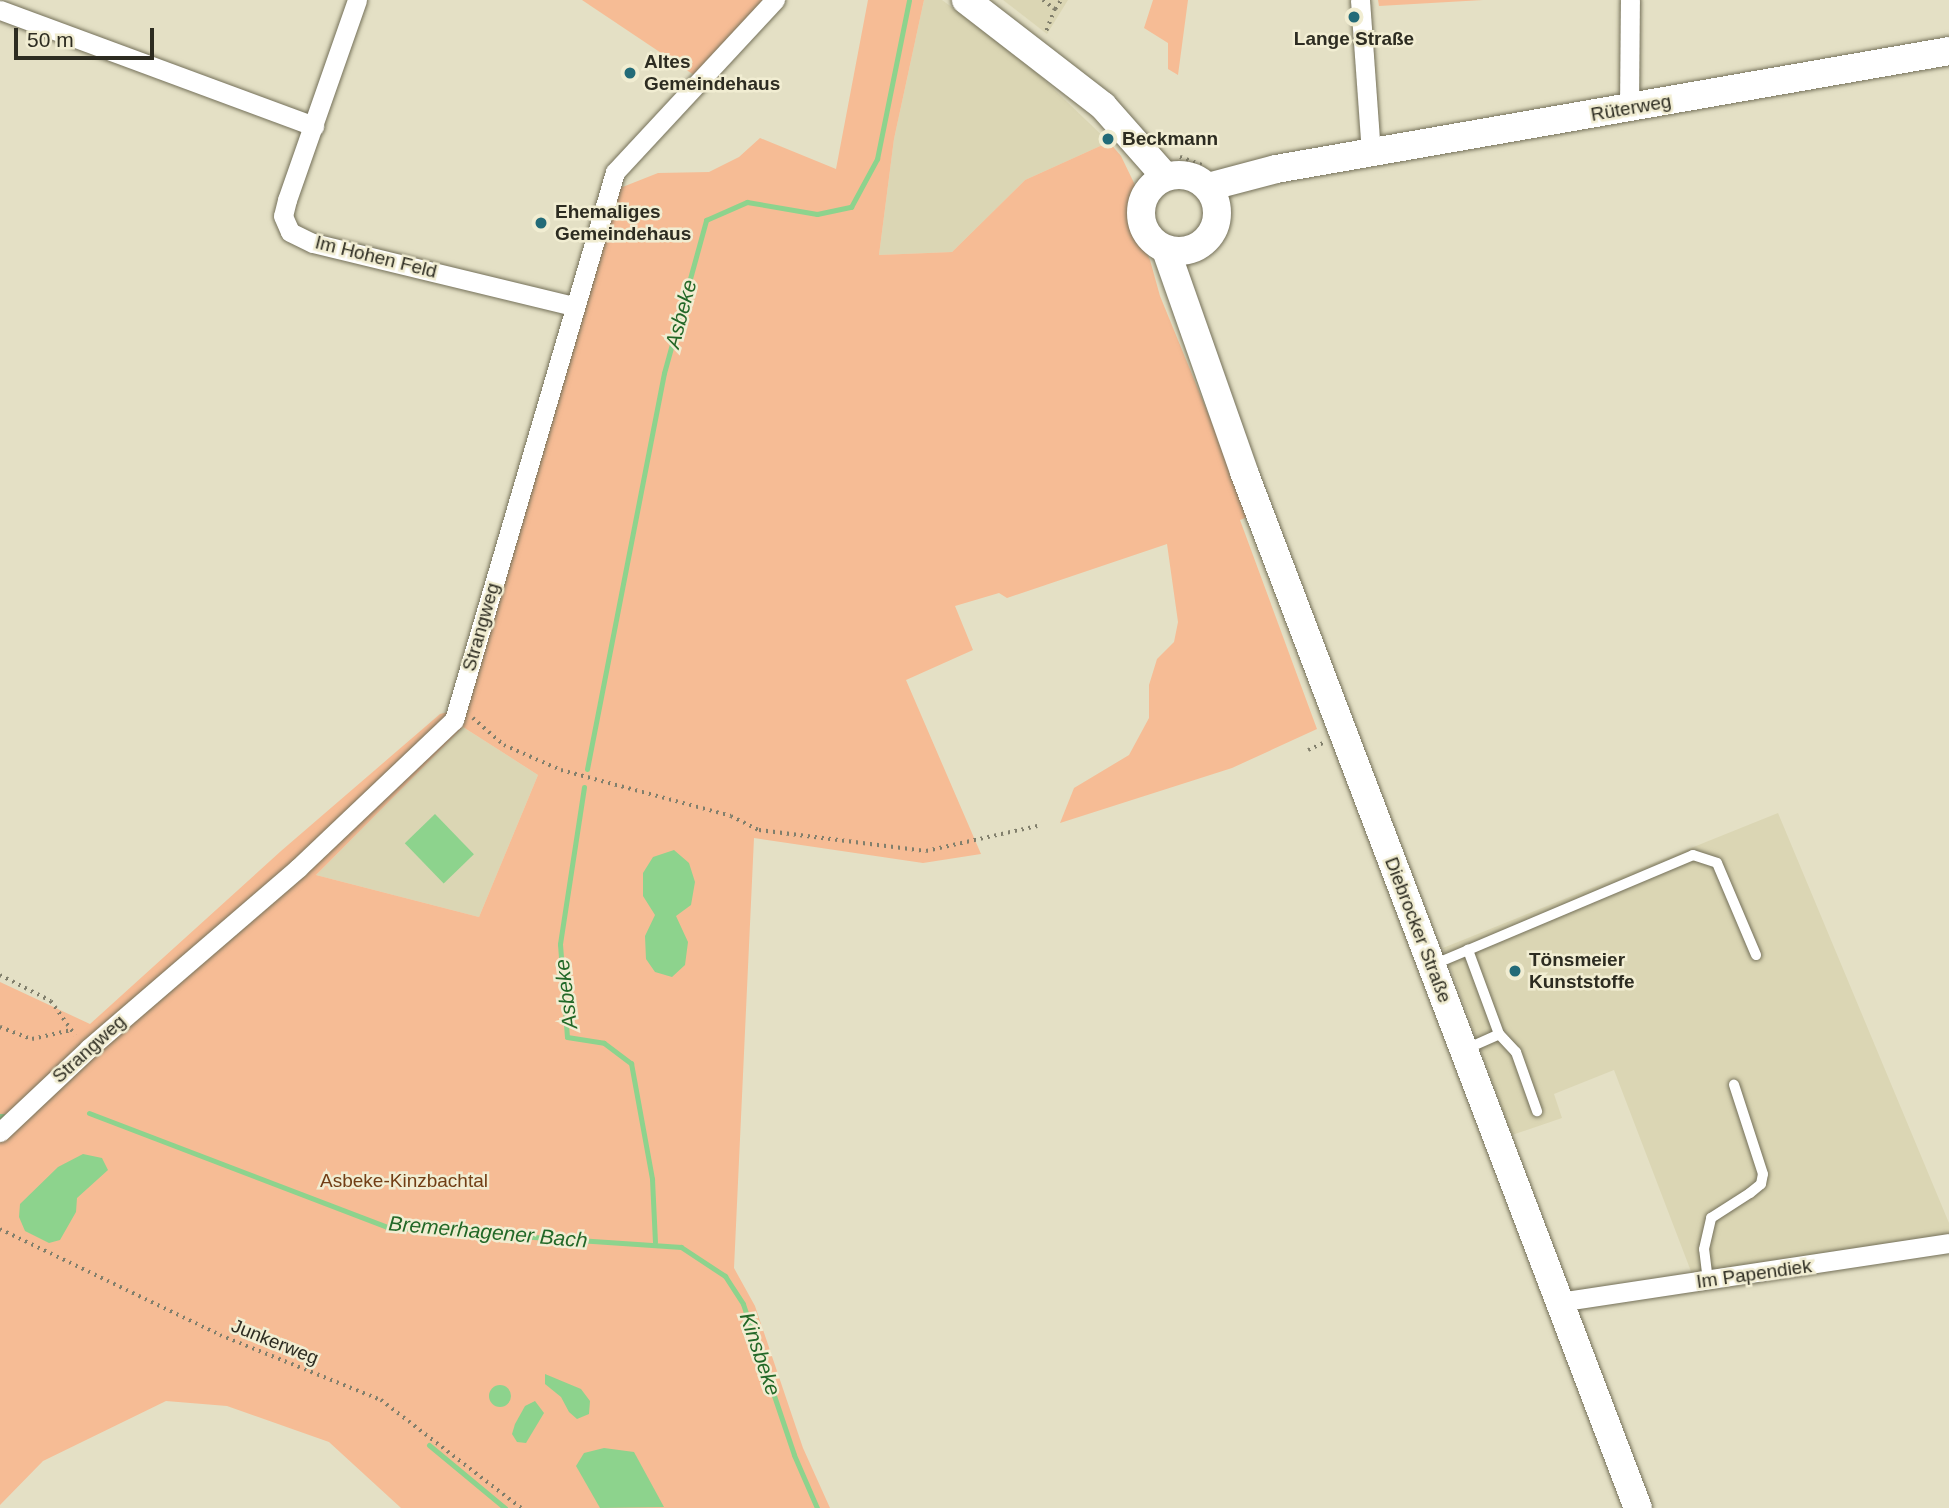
<!DOCTYPE html>
<meta charset="utf-8">
<style>
body{margin:0}
#map{position:relative;width:1949px;height:1508px;overflow:hidden;background:#e4e0c5;font-family:Arial,sans-serif}
div>[style]{position:absolute}
.built>*{inset:0;background:#dbd6b4}
.green>*{inset:0;background:#f6bc95}
.water>*{inset:0;background:#8dd38d;transform-origin:0 0}
.round{border-radius:50%}
.stream>*{height:5px;margin:-2.5px;padding:0 2.5px;transform-origin:2.5px;border-radius:2.5px;background:#8dd38d}
.path>*{height:3.5px;margin-top:-1.75px;transform-origin:0;background:repeating-linear-gradient(90deg,#817f6c 0 2px,transparent 0 7px)}
.roads{filter:drop-shadow(0 0 2px #747059) drop-shadow(0 0 2px #747059)}
.lane>*{height:10px;margin:-5px;padding:0 5px;transform-origin:5px;border-radius:5px;background:#fff}
.street>*{height:19px;margin:-9.5px;padding:0 9.5px;transform-origin:9.5px;border-radius:9.5px;background:#fff}
.secondary>*{height:28px;margin:-14px;padding:0 14px;transform-origin:14px;border-radius:14px;background:#fff}
.secondary>.ring{margin:-14px;padding:0;box-sizing:content-box;background:none;border:28px solid #fff;border-radius:50%}
.dots>*{width:19px;height:19px;translate:-50% -50%;box-sizing:border-box;border:4px solid #f1edd2;border-radius:50%}
span{translate:-50% -50%;white-space:nowrap;text-align:center;line-height:1.15;-webkit-text-stroke:5px #f1edd2;paint-order:stroke}
.poi-label{font-size:19px;color:#2d2c21;font-weight:700}
.left{translate:0 -50%;text-align:left}
.street-label{font-size:19px;color:#2d2c21}
.park-label{font-size:19px;color:#723e15}
.water-label{font-size:21px;color:#226827;font-style:italic}
.scale{position:absolute;left:14px;top:28px;width:140px;height:32px;box-sizing:border-box;border:4px solid #2d2c21;border-top:0;padding-left:9px;font-size:21px;line-height:24px;white-space:nowrap;color:#2d2c21;-webkit-text-stroke:5px #f1edd2;paint-order:stroke}
</style>
<div id="map">
<div class="built">
<i style="clip-path:polygon(924px 0,942px 0,1019px 56px,1109px 142px,1025px 180px,952px 252px,879px 255px,894px 139px)"></i>
<i style="clip-path:polygon(1003px 0,1068px 0,1047px 34px)"></i>
<i style="clip-path:polygon(463px 727px,538px 775px,479px 917px,316px 875px)"></i>
<i style="clip-path:polygon(1778px 813px,1949px 1223px,1949px 1240px,1692px 1274px,1614px 1070px,1554px 1094px,1562px 1118px,1512px 1135px,1443px 948px)"></i>
</div>
<div class="green">
<i style="clip-path:polygon(582px 0,763px 0,694px 75px)"></i>
<i style="clip-path:polygon(evenodd,868px 0,924px 0,894px 139px,879px 255px,952px 252px,1025px 180px,1109px 142px,1121px 156px,1135px 185px,1128px 215px,1150px 260px,1160px 296px,1250px 516px,1240px 520px,1317px 729px,1232px 768px,1060px 823px,1074px 788px,1129px 755px,1149px 718px,1149px 685px,1157px 659px,1174px 642px,1178px 622px,1167px 544px,1007px 598px,999px 593px,955px 606px,973px 650px,906px 680px,981px 854px,923px 863px,754px 838px,734px 1268px,755px 1306px,803px 1448px,830px 1508px,401px 1508px,329px 1442px,227px 1406px,166px 1401px,43px 1461px,0 1505px,0 982px,90px 1024px,281px 851px,440px 714px,452px 711px,615px 190px,658px 173px,709px 172px,739px 157px,760px 138px,836px 169px,868px 0,463px 727px,538px 775px,479px 917px,316px 875px,463px 727px)"></i>
<i style="clip-path:polygon(1153px 0,1188px 0,1178px 75px,1168px 69px,1168px 43px,1144px 28px)"></i>
<i style="clip-path:polygon(1378px 0,1483px 0,1379px 6px)"></i>
</div>
<div class="water">
<i style="left:435px;top:814px;width:56px;height:42px;rotate:46deg"></i>
<i style="clip-path:polygon(674px 850px,689px 863px,695px 882px,691px 905px,676px 916px,688px 942px,685px 965px,672px 977px,655px 972px,646px 959px,645px 936px,655px 915px,643px 896px,643px 873px,653px 857px)"></i>
<i style="clip-path:polygon(83px 1154px,102px 1158px,108px 1170px,77px 1198px,76px 1212px,60px 1240px,49px 1243px,25px 1231px,19px 1217px,20px 1204px,58px 1167px)"></i>
<i style="clip-path:polygon(545px 1374px,581px 1389px,590px 1401px,589px 1414px,577px 1419px,569px 1412px,561px 1397px,545px 1384px)"></i>
<i class="round" style="left:489px;top:1385px;width:22px;height:22px"></i>
<i style="clip-path:polygon(535px 1401px,544px 1413px,526px 1443px,517px 1442px,512px 1434px,515px 1424px,525px 1406px)"></i>
<i style="clip-path:polygon(604px 1448px,634px 1452px,664px 1507px,600px 1508px,576px 1466px,584px 1453px)"></i>
</div>
<div class="stream">
<i style="left:587px;top:769px;width:403px;rotate:-79deg"></i>
<i style="left:664px;top:373px;width:159px;rotate:-74.6deg"></i>
<i style="left:706px;top:220px;width:45px;rotate:-23.7deg"></i>
<i style="left:747px;top:202px;width:71px;rotate:9.7deg"></i>
<i style="left:817px;top:214px;width:35px;rotate:-12deg"></i>
<i style="left:851px;top:207px;width:55px;rotate:-61.6deg"></i>
<i style="left:877px;top:159px;width:162px;rotate:-78.6deg"></i>
<i style="left:584px;top:787px;width:159px;rotate:98.7deg"></i>
<i style="left:560px;top:944px;width:93px;rotate:85.7deg"></i>
<i style="left:567px;top:1037px;width:37px;rotate:9deg"></i>
<i style="left:604px;top:1043px;width:34px;rotate:37deg"></i>
<i style="left:631px;top:1063px;width:118px;rotate:79.7deg"></i>
<i style="left:652px;top:1179px;width:63px;rotate:87.3deg"></i>
<i style="left:89px;top:1113px;width:319px;rotate:20.9deg"></i>
<i style="left:387px;top:1227px;width:295px;rotate:3.9deg"></i>
<i style="left:681px;top:1247px;width:53px;rotate:33.4deg"></i>
<i style="left:725px;top:1276px;width:33px;rotate:57deg"></i>
<i style="left:743px;top:1304px;width:159px;rotate:71.3deg"></i>
<i style="left:794px;top:1455px;width:58px;rotate:66.5deg"></i>
<i style="left:0;top:1116px;width:3px"></i>
<i style="left:429px;top:1445px;width:99px;rotate:39.7deg"></i>
</div>
<div class="path">
<i style="left:1043px;top:0;width:15px;rotate:37deg"></i>
<i style="left:1055px;top:9px;width:26px;rotate:111deg"></i>
<i style="left:1055px;top:9px;width:11px;rotate:-56deg"></i>
<i style="left:1180px;top:157px;width:23px;rotate:20deg"></i>
<i style="left:473px;top:718px;width:41px;rotate:41.1deg"></i>
<i style="left:504px;top:745px;width:62px;rotate:23.7deg"></i>
<i style="left:561px;top:770px;width:176px;rotate:15.1deg"></i>
<i style="left:731px;top:816px;width:31px;rotate:27deg"></i>
<i style="left:759px;top:830px;width:168px;rotate:7.2deg"></i>
<i style="left:926px;top:851px;width:114px;rotate:-12.7deg"></i>
<i style="left:1308px;top:750px;width:17px;rotate:-25deg"></i>
<i style="left:0;top:975px;width:57px;rotate:27deg"></i>
<i style="left:51px;top:1001px;width:42px;rotate:54.8deg"></i>
<i style="left:0;top:1027px;width:34px;rotate:21deg"></i>
<i style="left:32px;top:1039px;width:39px;rotate:-13deg"></i>
<i style="left:0;top:1229px;width:244px;rotate:25.7deg"></i>
<i style="left:220px;top:1335px;width:174px;rotate:22deg"></i>
<i style="left:381px;top:1400px;width:177px;rotate:37.6deg"></i>
</div>
<div class="roads">
<div class="lane">
<i style="left:1435px;top:964px;width:280px;rotate:-22.9deg"></i>
<i style="left:1693px;top:855px;width:25px;rotate:18deg"></i>
<i style="left:1717px;top:863px;width:100px;rotate:67deg"></i>
<i style="left:1499px;top:1034px;width:25px;rotate:47deg"></i>
<i style="left:1516px;top:1052px;width:63px;rotate:70.4deg"></i>
<i style="left:1466px;top:1049px;width:36px;rotate:-24deg"></i>
<i style="left:1499px;top:1034px;width:90px;rotate:-110.3deg"></i>
<i style="left:1708px;top:1281px;width:32px;rotate:-97deg"></i>
<i style="left:1704px;top:1249px;width:32px;rotate:-77deg"></i>
<i style="left:1711px;top:1218px;width:46px;rotate:-32.7deg"></i>
<i style="left:1750px;top:1193px;width:14px;rotate:-39deg"></i>
<i style="left:1761px;top:1184px;width:10px;rotate:-79deg"></i>
<i style="left:1763px;top:1174px;width:94px;rotate:-108deg"></i>
</div>
<div class="street">
<i style="left:357px;top:0;width:212px;rotate:109.3deg"></i>
<i style="left:287px;top:200px;width:16px;rotate:104deg"></i>
<i style="left:283px;top:216px;width:17px;rotate:66deg"></i>
<i style="left:290px;top:232px;width:25px;rotate:26deg"></i>
<i style="left:313px;top:243px;width:268px;rotate:13.6deg"></i>
<i style="left:1360px;top:0;width:155px;rotate:85.9deg"></i>
<i style="left:0;top:10px;width:335px;rotate:20.3deg"></i>
<i style="left:1629px;top:108px;width:108px;rotate:-89.5deg"></i>
<i style="left:0;top:1132px;width:122px;rotate:-43.3deg"></i>
<i style="left:89px;top:1048px;width:276px;rotate:-40.7deg"></i>
<i style="left:298px;top:868px;width:215px;rotate:-43.5deg"></i>
<i style="left:454px;top:720px;width:571px;rotate:-73.63deg"></i>
<i style="left:615px;top:172px;width:235px;rotate:-47.1deg"></i>
<i style="left:1559px;top:1302px;width:394px;rotate:-8.6deg"></i>
</div>
<div class="secondary">
<i style="left:966px;top:0;width:173px;rotate:37.7deg"></i>
<i style="left:1103px;top:106px;width:94px;rotate:48.5deg"></i>
<i class="ring" style="left:1141px;top:175px;width:48px;height:48px"></i>
<i style="left:1208px;top:187px;width:70px;rotate:-14.8deg"></i>
<i style="left:1276px;top:169px;width:683px;rotate:-9.94deg"></i>
<i style="left:1166px;top:250px;width:235px;rotate:70.6deg"></i>
<i style="left:1244px;top:472px;width:1108px;rotate:69.18deg"></i>
</div>
</div>
<div class="dots">
<i style="left:1354px;top:17px;background:#236b78"></i>
<i style="left:630px;top:73px;background:#236b78"></i>
<i style="left:1108px;top:139px;background:#236b78"></i>
<i style="left:541px;top:223px;background:#236b78"></i>
<i style="left:1515px;top:971px;background:#236b78"></i>
</div>
<div class="poi-label">
<span style="left:1354px;top:39px">Lange Straße</span>
<span class="left" style="left:644px;top:73px">Altes<br>Gemeindehaus</span>
<span class="left" style="left:1122px;top:139px">Beckmann</span>
<span class="left" style="left:555px;top:223px">Ehemaliges<br>Gemeindehaus</span>
<span class="left" style="left:1529px;top:971px">Tönsmeier<br>Kunststoffe</span>
</div>
<div class="street-label">
<span style="left:1631px;top:108px;rotate:-10deg">Rüterweg</span>
<span style="left:376px;top:257px;rotate:14deg">Im Hohen Feld</span>
<span style="left:481px;top:627px;rotate:-74deg">Strangweg</span>
<span style="left:1418px;top:930px;rotate:69deg">Diebrocker Straße</span>
<span style="left:89px;top:1049px;rotate:-42deg">Strangweg</span>
<span style="left:1754px;top:1274px;rotate:-8deg">Im Papendiek</span>
<span style="left:275px;top:1342px;rotate:22deg">Junkerweg</span>
</div>
<div class="park-label">
<span style="left:404px;top:1181px">Asbeke-Kinzbachtal</span>
</div>
<div class="water-label">
<span style="left:681px;top:314px;rotate:-75deg">Asbeke</span>
<span style="left:566px;top:994px;rotate:-97deg">Asbeke</span>
<span style="left:488px;top:1232px;rotate:5deg">Bremerhagener Bach</span>
<span style="left:760px;top:1354px;rotate:71deg">Kinsbeke</span>
</div>
<div class="scale">50 m</div>
</div>
